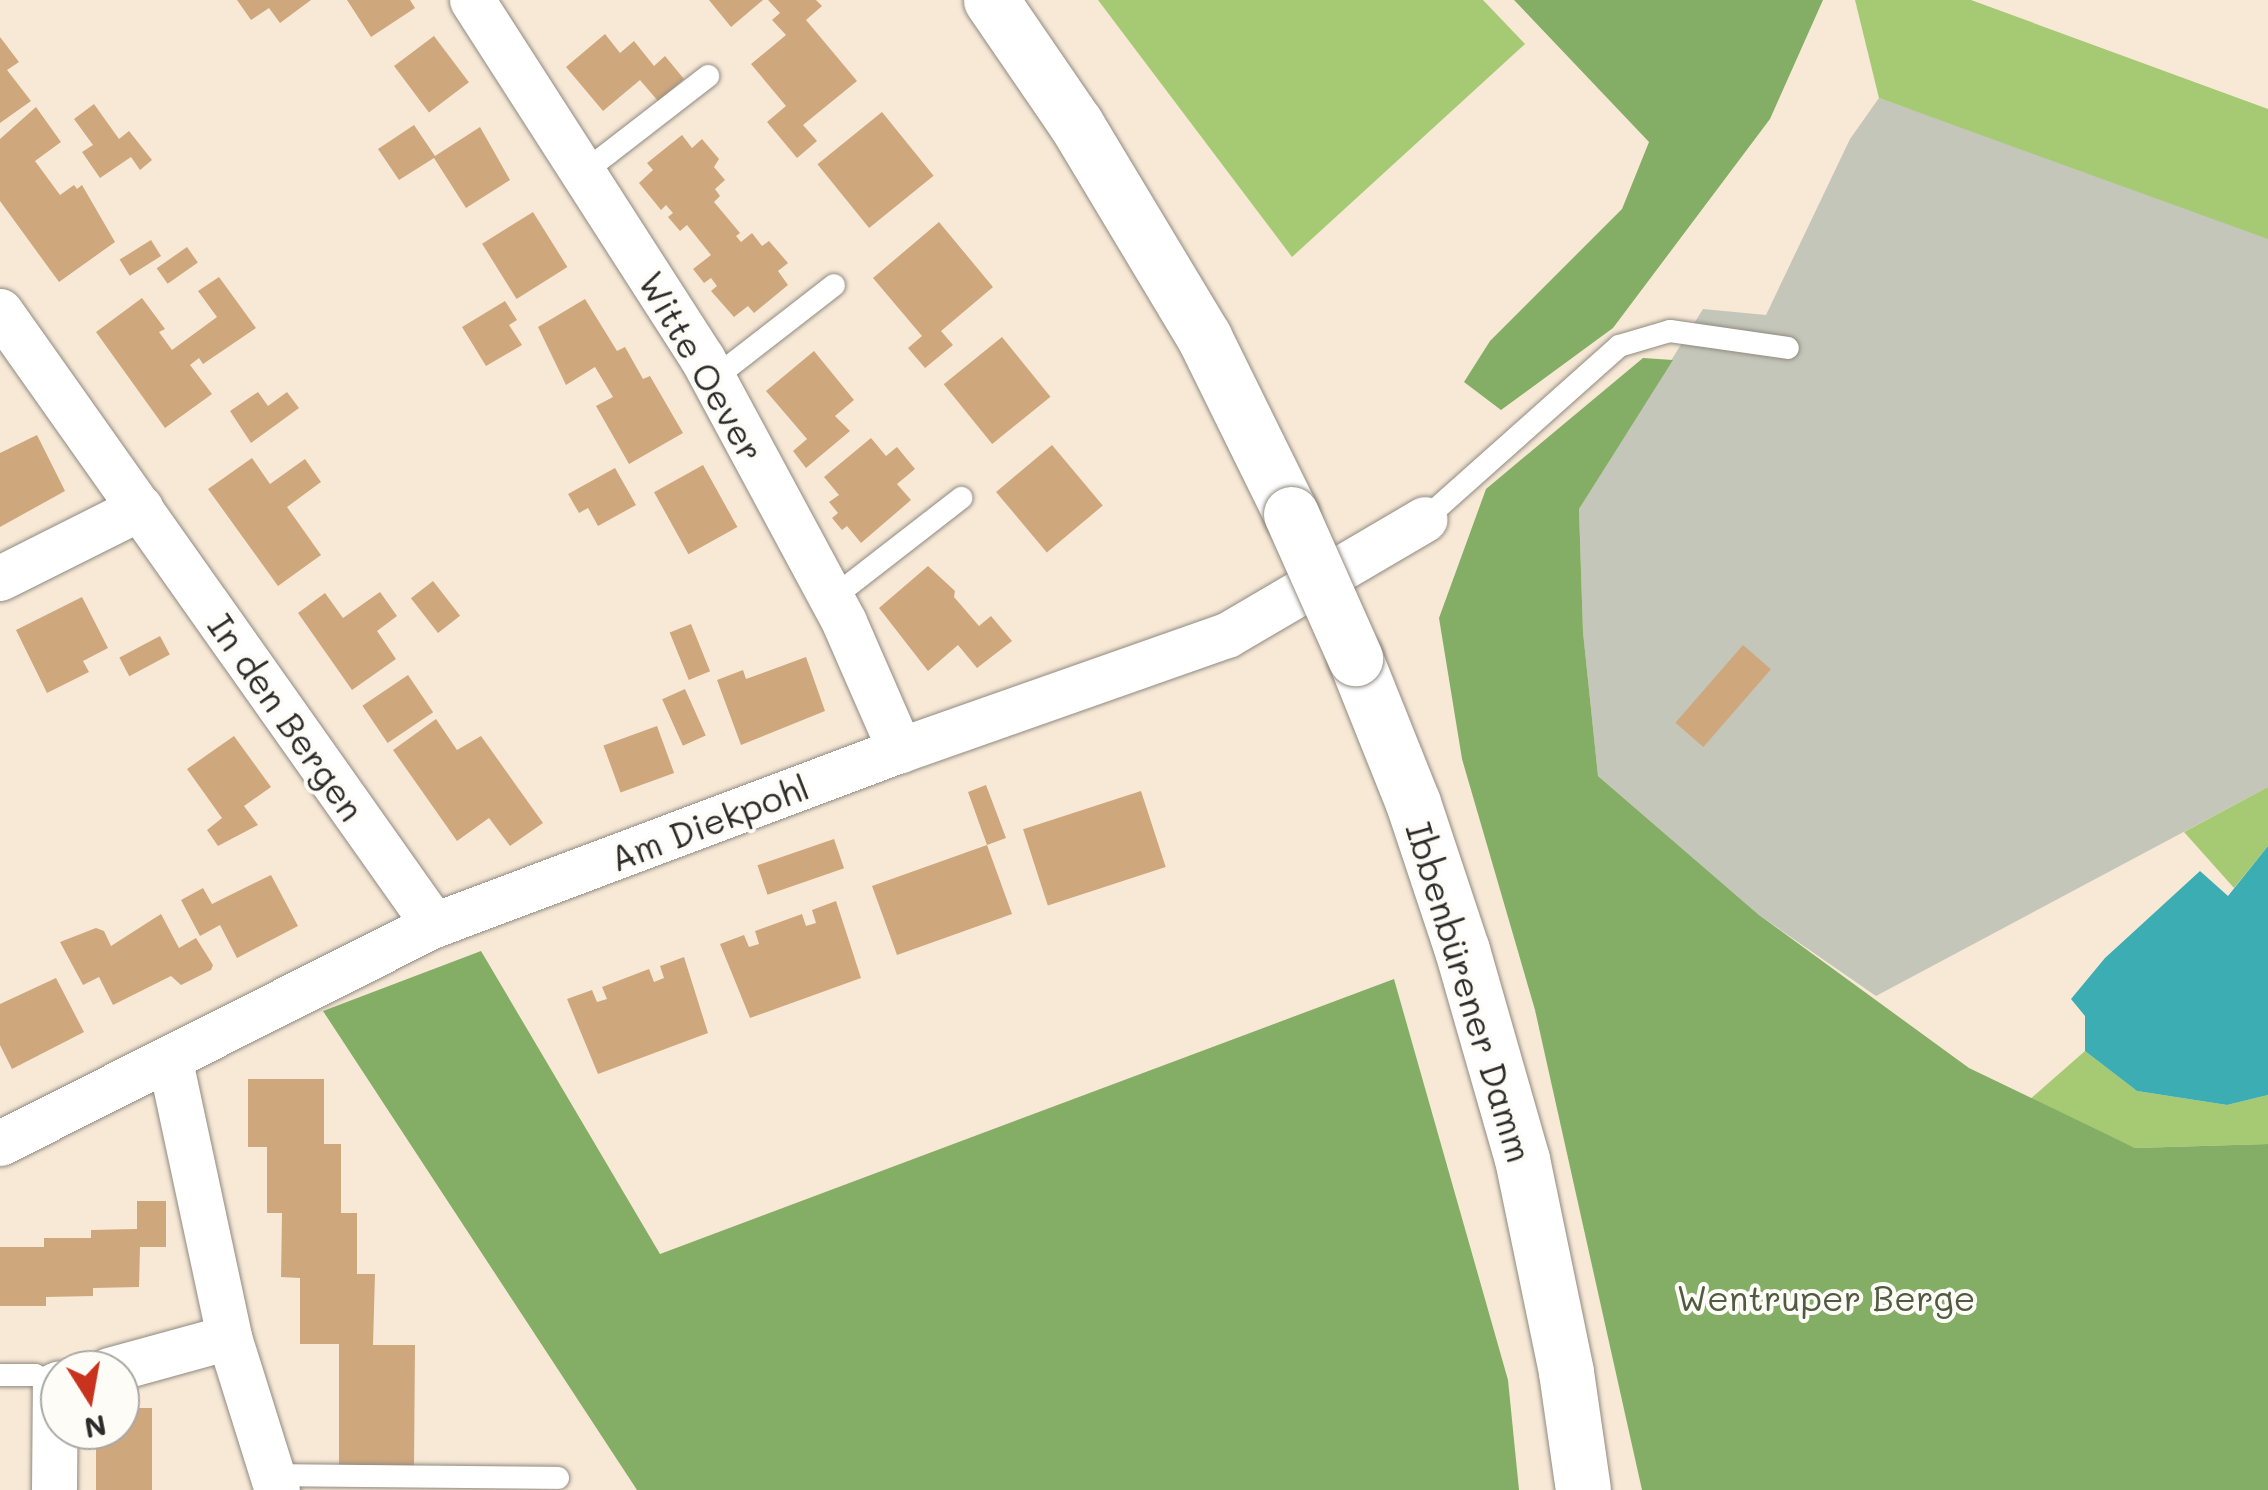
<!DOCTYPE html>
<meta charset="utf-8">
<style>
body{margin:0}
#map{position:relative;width:2268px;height:1490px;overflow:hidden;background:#f7e9d6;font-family:Mali,sans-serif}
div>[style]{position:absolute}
.industrial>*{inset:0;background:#c3c6b9}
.green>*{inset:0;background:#a6ca73}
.forest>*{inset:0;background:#84ae65}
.water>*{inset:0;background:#3cadb3}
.building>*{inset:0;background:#cfa77d;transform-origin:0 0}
.roads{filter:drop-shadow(0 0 2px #918a80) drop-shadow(0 0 2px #918a80)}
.service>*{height:22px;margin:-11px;padding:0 11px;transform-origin:11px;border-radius:11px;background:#fff}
.minor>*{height:45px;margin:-22.5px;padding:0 22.5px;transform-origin:22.5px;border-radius:22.5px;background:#fff}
.secondary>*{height:55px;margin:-27.5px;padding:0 27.5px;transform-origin:27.5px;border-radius:27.5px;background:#fff}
.bridges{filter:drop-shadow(0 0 2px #918a80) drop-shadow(0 0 2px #918a80)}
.secondary-bridge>*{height:55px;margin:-27.5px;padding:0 27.5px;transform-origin:27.5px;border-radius:27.5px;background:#fff}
span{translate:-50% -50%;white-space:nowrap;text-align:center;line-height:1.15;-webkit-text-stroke:8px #fdfcf7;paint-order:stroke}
.street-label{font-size:35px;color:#2b2b2b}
.park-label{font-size:35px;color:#505b41}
.north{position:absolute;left:40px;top:1350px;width:100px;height:100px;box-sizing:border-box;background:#fdfcf7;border:2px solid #a9a8a5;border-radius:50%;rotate:169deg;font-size:28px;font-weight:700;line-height:40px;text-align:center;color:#2b2b2b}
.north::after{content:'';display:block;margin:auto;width:35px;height:45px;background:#c8321e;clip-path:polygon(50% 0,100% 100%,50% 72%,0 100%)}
</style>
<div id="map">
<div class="industrial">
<i style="clip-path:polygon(1879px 98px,2268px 236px,2268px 787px,1876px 996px,1759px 915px,1598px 776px,1583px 632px,1579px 509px,1703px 309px,1766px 315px,1850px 139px)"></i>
</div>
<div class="green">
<i style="clip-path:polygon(1098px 0,1483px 0,1525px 44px,1292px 257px)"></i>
<i style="clip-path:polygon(1855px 0,1971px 0,2268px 109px,2268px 239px,1879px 98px)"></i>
<i style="clip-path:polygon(2268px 787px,2268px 846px,2234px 888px,2184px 832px)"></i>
<i style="clip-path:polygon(2085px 1051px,2137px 1091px,2227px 1105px,2268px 1095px,2268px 1144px,2135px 1148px,2029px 1100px)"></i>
</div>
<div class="forest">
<i style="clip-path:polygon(1514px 0,1823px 0,1770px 119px,1613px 328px,1501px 410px,1464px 382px,1490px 341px,1622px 209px,1649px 142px)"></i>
<i style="clip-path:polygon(1643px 358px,1673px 360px,1579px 509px,1583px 632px,1598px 776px,1759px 915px,1969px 1068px,2135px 1148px,2268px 1144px,2268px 1490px,1642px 1490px,1535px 1010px,1462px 759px,1439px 618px,1486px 489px)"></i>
<i style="clip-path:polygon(481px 951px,660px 1254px,1394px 979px,1508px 1380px,1519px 1490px,637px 1490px,323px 1011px)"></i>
</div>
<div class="water">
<i style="clip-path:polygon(2268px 846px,2268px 1095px,2227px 1105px,2137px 1091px,2085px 1051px,2085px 1016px,2071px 999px,2105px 958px,2200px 871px,2228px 896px)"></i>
</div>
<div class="building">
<i style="clip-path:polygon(237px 0,311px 0,280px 23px,269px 8px,251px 20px)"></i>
<i style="clip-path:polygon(347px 0,410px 0,415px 8px,371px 37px)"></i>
<i style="clip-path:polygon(709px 0,763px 0,731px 27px)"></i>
<i style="clip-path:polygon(768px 0,816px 0,822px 6px,806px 20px,857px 81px,803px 125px,817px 141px,797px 158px,767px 122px,786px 106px,751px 64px,786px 35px,772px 20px,780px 13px)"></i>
<i style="clip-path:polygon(605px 34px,620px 53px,634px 41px,654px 66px,665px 56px,684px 79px,658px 101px,640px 80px,603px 111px,566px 67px)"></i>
<i style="left:434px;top:36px;width:58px;height:50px;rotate:53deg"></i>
<i style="clip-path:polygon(0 37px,19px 62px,7px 70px,31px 101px,0 123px)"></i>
<i style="clip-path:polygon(94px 104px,119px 139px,129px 131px,152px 160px,140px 170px,131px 157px,100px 178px,82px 152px,93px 145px,74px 119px)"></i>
<i style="clip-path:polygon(36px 107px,61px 142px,35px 161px,60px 195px,74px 185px,77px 189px,82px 185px,115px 242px,59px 282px,0 201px,0 139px)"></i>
<i style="left:882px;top:112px;width:82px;height:83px;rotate:51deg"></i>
<i style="clip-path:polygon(414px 125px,435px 156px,480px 127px,510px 180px,466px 208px,434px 158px,399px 180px,378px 149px)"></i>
<i style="clip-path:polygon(682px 135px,692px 148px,702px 139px,719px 159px,714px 167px,725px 180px,715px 189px,720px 196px,714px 202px,740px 233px,736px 236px,741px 242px,752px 233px,762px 246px,769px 241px,788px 263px,778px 271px,788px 285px,754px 313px,748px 306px,734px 317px,711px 291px,717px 286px,711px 278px,704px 283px,693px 269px,711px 255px,687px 225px,680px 231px,668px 217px,673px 213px,666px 205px,661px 210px,639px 183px,653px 170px,647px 163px)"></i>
<i style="left:533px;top:212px;width:65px;height:60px;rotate:58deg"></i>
<i style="clip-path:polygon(939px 222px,993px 287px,941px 331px,953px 345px,925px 368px,908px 348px,922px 336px,873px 278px)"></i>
<i style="left:151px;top:240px;width:19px;height:37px;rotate:58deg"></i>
<i style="left:187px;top:247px;width:19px;height:37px;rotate:55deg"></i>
<i style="clip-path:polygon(219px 277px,256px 328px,203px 364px,199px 358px,190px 365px,212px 394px,165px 428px,96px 332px,142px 298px,165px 329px,159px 332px,172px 350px,217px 317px,198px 291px)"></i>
<i style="clip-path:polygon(585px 299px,617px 351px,625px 347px,643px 379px,650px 376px,683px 433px,629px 464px,596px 406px,613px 397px,595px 367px,566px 385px,538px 327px)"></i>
<i style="clip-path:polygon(505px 301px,517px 320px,509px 325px,522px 345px,486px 366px,462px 327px)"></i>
<i style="left:1002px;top:337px;width:77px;height:75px;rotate:51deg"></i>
<i style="clip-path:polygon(814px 351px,854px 400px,835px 416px,850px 431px,806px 468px,793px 451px,807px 439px,766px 391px)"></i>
<i style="clip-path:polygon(258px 392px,268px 406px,287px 392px,299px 408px,251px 443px,230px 411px)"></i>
<i style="clip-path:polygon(37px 435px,65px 491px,0 527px,0 453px)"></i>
<i style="clip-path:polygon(871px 438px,886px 456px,897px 447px,915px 469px,897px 484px,911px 500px,861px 543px,847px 526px,842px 530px,832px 518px,838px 513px,829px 502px,839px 495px,824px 477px)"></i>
<i style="left:1052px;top:445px;width:79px;height:73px;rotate:50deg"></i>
<i style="clip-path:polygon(252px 458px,270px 484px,305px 459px,321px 482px,287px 507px,321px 555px,278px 586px,208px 489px)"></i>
<i style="left:703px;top:465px;width:71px;height:56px;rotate:61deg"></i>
<i style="clip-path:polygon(615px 468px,636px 505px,598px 526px,588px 508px,579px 513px,568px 494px)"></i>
<i style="clip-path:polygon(928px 566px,955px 591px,954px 597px,979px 626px,991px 616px,1012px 641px,977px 668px,958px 645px,928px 671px,879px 608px)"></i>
<i style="left:433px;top:581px;width:44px;height:28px;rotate:52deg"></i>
<i style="clip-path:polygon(380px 592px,397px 616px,377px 631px,396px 659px,352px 690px,298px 613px,325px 593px,343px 618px)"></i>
<i style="clip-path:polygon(82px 597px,108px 648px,83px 661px,89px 672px,47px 693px,16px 630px)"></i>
<i style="left:691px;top:624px;width:51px;height:23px;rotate:68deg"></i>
<i style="left:160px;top:636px;width:21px;height:46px;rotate:62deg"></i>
<i style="left:1743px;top:645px;width:37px;height:103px;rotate:41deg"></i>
<i style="clip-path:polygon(806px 657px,825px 711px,741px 745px,717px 680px,743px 670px,746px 679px)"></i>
<i style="left:408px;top:675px;width:45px;height:55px;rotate:56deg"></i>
<i style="left:685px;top:689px;width:51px;height:25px;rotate:66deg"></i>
<i style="clip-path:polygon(436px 719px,457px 750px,481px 736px,543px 823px,510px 846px,489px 818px,457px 841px,393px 750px)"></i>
<i style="left:657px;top:726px;width:50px;height:57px;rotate:70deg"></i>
<i style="clip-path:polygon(234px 736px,271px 787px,244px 806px,258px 825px,218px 846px,207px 830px,222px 818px,187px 769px)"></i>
<i style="clip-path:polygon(986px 785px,1006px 838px,987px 845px,1012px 914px,897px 955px,872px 886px,987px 845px,968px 792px)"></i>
<i style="left:1141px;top:791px;width:80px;height:124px;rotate:72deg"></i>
<i style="left:834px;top:839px;width:31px;height:81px;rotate:71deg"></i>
<i style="clip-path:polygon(271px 875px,298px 926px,237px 958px,220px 925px,200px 936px,181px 900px,203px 888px,212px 904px)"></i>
<i style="clip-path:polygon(836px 901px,861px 978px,750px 1018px,720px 944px,744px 935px,749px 947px,759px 944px,755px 931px,802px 914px,806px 926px,816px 923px,812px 910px)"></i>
<i style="clip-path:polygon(161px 914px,179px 948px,196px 938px,213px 965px,211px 970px,181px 985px,171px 976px,113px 1005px,99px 977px,83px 985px,60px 942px,96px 928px,104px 931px,111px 946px)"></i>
<i style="clip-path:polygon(684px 957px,708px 1033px,598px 1074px,567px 999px,592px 990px,597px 1002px,607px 999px,602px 987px,649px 969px,654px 982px,664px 978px,660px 966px)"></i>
<i style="clip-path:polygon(56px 978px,84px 1032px,12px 1069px,0 1045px,0 1004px)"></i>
<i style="clip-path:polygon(248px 1079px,324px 1079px,324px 1144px,341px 1144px,341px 1213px,357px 1213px,357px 1274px,375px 1274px,373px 1345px,415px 1345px,414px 1466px,339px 1466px,339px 1344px,300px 1344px,300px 1278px,281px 1277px,282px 1213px,267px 1213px,267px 1147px,248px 1147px)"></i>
<i style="clip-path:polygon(137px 1201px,166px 1201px,166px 1247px,140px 1247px,139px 1287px,93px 1288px,93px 1296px,46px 1297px,46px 1306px,0 1306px,0 1247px,44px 1247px,44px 1238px,91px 1238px,91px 1230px,137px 1229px)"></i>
<i style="clip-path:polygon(120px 1408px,152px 1408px,152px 1490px,96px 1490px,96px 1430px,120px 1430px)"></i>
</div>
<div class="roads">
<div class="service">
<i style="left:584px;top:172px;width:157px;rotate:-37.7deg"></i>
<i style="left:713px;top:379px;width:153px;rotate:-37.8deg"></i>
<i style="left:1425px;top:519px;width:260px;rotate:-41.7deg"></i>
<i style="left:1619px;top:346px;width:53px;rotate:-16.4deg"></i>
<i style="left:1670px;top:331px;width:119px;rotate:8.2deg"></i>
<i style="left:831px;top:599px;width:165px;rotate:-37.8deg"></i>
<i style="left:0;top:1375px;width:35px"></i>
<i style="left:35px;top:1375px;width:22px;rotate:27deg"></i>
<i style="left:273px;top:1475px;width:285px;rotate:0.6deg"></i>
</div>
<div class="minor">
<i style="left:472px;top:0;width:426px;rotate:57.3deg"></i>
<i style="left:702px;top:358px;width:300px;rotate:61.7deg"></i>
<i style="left:844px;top:622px;width:140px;rotate:66.4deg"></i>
<i style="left:0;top:311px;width:752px;rotate:54.75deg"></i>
<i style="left:0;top:578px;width:157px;rotate:-26.6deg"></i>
<i style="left:170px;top:1061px;width:282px;rotate:77.9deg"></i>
<i style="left:229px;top:1337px;width:160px;rotate:72.6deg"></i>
<i style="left:0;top:1143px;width:486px;rotate:-26.7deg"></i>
<i style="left:434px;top:925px;width:498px;rotate:-20.6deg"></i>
<i style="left:900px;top:750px;width:347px;rotate:-19.4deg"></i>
<i style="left:1227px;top:635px;width:229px;rotate:-30.4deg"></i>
<i style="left:109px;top:1370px;width:124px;rotate:-15.4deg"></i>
<i style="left:54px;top:1490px;width:105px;rotate:-89.5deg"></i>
<i style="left:55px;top:1385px;width:5px;rotate:-22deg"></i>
</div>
<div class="secondary">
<i style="left:991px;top:0;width:150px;rotate:55.6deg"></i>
<i style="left:1076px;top:124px;width:249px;rotate:59deg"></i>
<i style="left:1204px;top:337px;width:197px;rotate:63.8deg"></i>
<i style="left:1355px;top:658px;width:156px;rotate:68.2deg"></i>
<i style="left:1413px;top:803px;width:155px;rotate:71.6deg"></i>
<i style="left:1462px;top:950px;width:217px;rotate:74deg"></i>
<i style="left:1522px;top:1159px;width:217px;rotate:78.3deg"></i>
<i style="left:1566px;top:1372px;width:119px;rotate:81.8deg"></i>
</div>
</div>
<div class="bridges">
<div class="secondary-bridge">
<i style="left:1291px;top:514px;width:158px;rotate:66deg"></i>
</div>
</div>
<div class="street-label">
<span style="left:702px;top:366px;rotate:60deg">Witte Oever</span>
<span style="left:287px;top:717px;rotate:55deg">In den Bergen</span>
<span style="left:709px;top:822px;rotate:-21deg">Am Diekpohl</span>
<span style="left:1470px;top:992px;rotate:73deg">Ibbenbürener Damm</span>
</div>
<div class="park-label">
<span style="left:1826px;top:1297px">Wentruper Berge</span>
</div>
<div class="north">N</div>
</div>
